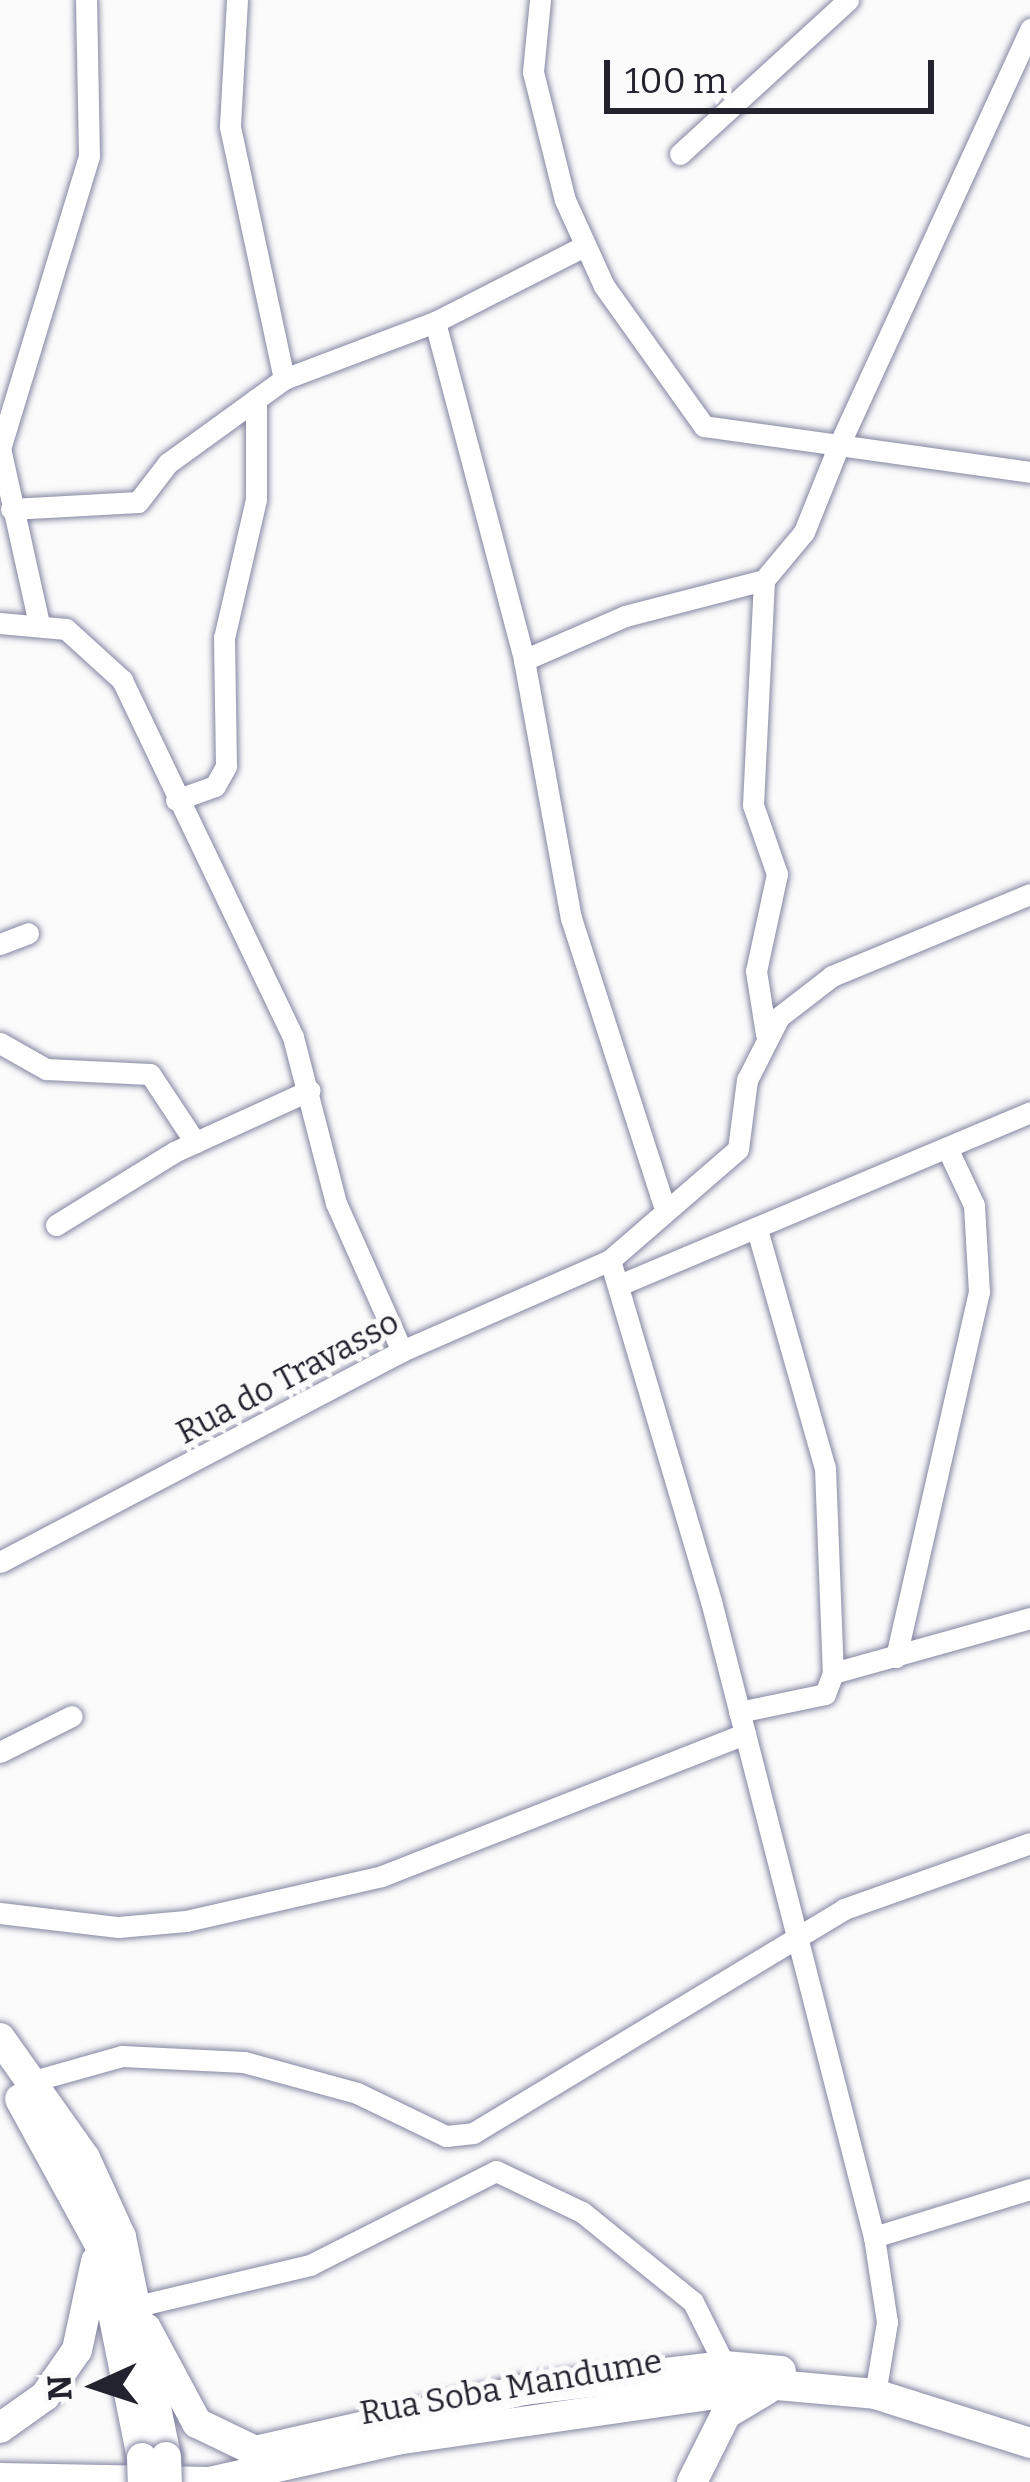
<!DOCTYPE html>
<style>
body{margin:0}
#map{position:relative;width:1030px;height:2482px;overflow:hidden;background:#fbfbfb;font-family:Bitter,serif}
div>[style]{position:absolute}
.roads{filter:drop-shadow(0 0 3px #8586a3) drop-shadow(0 0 3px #8586a3)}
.minor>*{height:21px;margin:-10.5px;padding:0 10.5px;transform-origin:10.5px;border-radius:10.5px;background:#fff}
.secondary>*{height:30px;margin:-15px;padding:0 15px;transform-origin:15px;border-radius:15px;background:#fff}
.bridges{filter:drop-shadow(0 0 3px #8586a3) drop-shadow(0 0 3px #8586a3)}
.secondary-bridge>*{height:30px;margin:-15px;padding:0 15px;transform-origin:15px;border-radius:15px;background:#fff}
span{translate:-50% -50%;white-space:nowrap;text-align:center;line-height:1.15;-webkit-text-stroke:10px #fbfbfb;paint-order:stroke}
.street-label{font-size:33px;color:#23232f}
.north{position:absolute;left:36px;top:2326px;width:120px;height:120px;-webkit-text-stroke:9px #fbfbfb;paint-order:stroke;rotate:267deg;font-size:33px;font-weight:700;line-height:48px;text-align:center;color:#23232f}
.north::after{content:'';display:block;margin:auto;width:42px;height:54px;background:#23232f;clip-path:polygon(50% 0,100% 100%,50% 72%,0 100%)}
.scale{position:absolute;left:604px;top:60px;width:330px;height:54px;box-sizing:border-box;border:6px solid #23232f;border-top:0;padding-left:15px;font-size:36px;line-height:42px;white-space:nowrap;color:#23232f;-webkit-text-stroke:9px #fbfbfb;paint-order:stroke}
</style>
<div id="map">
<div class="roads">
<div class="minor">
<i style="left:237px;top:0;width:127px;rotate:93.2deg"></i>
<i style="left:230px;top:127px;width:258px;rotate:77.9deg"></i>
<i style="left:540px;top:0;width:72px;rotate:95.6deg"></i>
<i style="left:533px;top:72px;width:132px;rotate:76deg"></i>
<i style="left:565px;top:200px;width:94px;rotate:65.6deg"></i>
<i style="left:604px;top:286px;width:172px;rotate:54.5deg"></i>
<i style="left:704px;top:426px;width:136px;rotate:8deg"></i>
<i style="left:839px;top:445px;width:458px;rotate:-65.3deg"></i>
<i style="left:680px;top:154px;width:228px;rotate:-42.5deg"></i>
<i style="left:435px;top:322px;width:350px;rotate:75.2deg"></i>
<i style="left:524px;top:660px;width:262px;rotate:79.7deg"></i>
<i style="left:571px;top:918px;width:306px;rotate:72.1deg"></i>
<i style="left:0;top:448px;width:176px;rotate:77.5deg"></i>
<i style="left:0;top:449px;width:306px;rotate:-73.1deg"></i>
<i style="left:89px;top:156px;width:156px;rotate:-91.1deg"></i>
<i style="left:11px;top:509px;width:127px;rotate:-3.2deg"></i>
<i style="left:138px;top:502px;width:49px;rotate:-52.4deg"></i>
<i style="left:168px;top:463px;width:143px;rotate:-35.9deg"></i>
<i style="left:284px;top:379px;width:161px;rotate:-20.7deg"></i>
<i style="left:435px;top:322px;width:165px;rotate:-27deg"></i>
<i style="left:764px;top:580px;width:225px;rotate:92.8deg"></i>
<i style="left:753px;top:805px;width:73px;rotate:70.8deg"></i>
<i style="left:777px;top:874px;width:99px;rotate:102.2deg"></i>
<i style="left:756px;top:971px;width:64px;rotate:81deg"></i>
<i style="left:0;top:623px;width:66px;rotate:5.2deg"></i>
<i style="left:66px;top:629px;width:76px;rotate:42.3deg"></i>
<i style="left:122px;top:680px;width:396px;rotate:64.4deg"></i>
<i style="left:293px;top:1037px;width:171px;rotate:75.5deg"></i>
<i style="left:336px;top:1203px;width:162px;rotate:66deg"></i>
<i style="left:524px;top:660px;width:110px;rotate:-23.5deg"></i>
<i style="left:625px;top:616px;width:144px;rotate:-14.5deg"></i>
<i style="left:764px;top:580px;width:62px;rotate:-50.2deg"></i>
<i style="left:804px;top:532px;width:94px;rotate:-68.1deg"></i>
<i style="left:839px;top:445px;width:193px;rotate:8deg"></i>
<i style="left:176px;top:800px;width:41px;rotate:-19.7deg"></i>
<i style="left:215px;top:786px;width:23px;rotate:-61deg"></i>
<i style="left:226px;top:766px;width:128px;rotate:-90.9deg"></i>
<i style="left:224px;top:638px;width:143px;rotate:-77deg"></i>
<i style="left:256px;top:499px;width:100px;rotate:-90deg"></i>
<i style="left:0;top:944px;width:30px;rotate:-21deg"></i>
<i style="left:0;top:1043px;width:53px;rotate:29.5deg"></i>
<i style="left:46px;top:1069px;width:104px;rotate:2.8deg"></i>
<i style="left:150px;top:1074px;width:82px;rotate:56.5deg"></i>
<i style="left:56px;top:1225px;width:139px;rotate:-31.7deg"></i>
<i style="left:174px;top:1152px;width:149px;rotate:-24.5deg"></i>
<i style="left:758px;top:1233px;width:244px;rotate:74.1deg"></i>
<i style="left:825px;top:1468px;width:205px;rotate:87.8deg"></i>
<i style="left:833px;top:1673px;width:205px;rotate:-15.6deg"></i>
<i style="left:610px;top:1260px;width:356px;rotate:73.5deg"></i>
<i style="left:711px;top:1601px;width:657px;rotate:75.63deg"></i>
<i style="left:874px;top:2237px;width:86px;rotate:81.3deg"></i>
<i style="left:887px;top:2322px;width:73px;rotate:99.5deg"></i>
<i style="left:619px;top:1285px;width:446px;rotate:-22.8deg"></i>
<i style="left:0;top:1562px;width:454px;rotate:-27.7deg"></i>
<i style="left:402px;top:1351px;width:227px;rotate:-23.6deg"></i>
<i style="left:610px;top:1260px;width:169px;rotate:-40.9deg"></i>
<i style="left:738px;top:1149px;width:70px;rotate:-82.6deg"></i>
<i style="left:747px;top:1080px;width:71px;rotate:-63.1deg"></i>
<i style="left:779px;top:1017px;width:67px;rotate:-37.7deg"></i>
<i style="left:832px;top:976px;width:214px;rotate:-22.5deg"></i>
<i style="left:896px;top:1657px;width:374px;rotate:-77.2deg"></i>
<i style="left:979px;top:1292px;width:87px;rotate:-93.3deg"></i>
<i style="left:974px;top:1205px;width:59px;rotate:-115.3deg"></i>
<i style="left:739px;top:1712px;width:88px;rotate:-11.8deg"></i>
<i style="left:825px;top:1694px;width:22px;rotate:-69deg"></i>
<i style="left:0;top:1752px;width:80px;rotate:-26.6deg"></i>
<i style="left:0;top:1913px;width:119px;rotate:6.8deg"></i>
<i style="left:118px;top:1927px;width:68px;rotate:-5deg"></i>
<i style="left:186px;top:1921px;width:201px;rotate:-12.9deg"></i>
<i style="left:382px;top:1876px;width:390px;rotate:-21.4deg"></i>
<i style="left:33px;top:2081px;width:92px;rotate:-15.7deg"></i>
<i style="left:122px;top:2056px;width:122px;rotate:2.8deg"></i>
<i style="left:244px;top:2062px;width:117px;rotate:15.3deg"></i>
<i style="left:357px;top:2093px;width:99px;rotate:25.8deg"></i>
<i style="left:446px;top:2136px;width:27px;rotate:-6deg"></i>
<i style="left:473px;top:2133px;width:433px;rotate:-31.1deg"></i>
<i style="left:844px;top:1909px;width:197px;rotate:-19.5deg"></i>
<i style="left:874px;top:2237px;width:163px;rotate:-17.1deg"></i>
<i style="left:141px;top:2305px;width:174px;rotate:-13.3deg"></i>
<i style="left:310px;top:2265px;width:208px;rotate:-26.8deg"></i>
<i style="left:496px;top:2171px;width:95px;rotate:25.5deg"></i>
<i style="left:582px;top:2212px;width:143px;rotate:39deg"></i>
<i style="left:693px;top:2302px;width:72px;rotate:63.4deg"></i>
</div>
<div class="secondary">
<i style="left:0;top:2038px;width:147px;rotate:54.7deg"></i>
<i style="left:85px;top:2158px;width:87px;rotate:65.5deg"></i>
<i style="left:121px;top:2237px;width:225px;rotate:78.4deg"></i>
<i style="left:20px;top:2099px;width:164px;rotate:61.3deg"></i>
<i style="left:99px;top:2243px;width:219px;rotate:78.7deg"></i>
<i style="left:146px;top:2328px;width:108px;rotate:61.8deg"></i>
<i style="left:197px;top:2423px;width:64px;rotate:25.8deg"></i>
<i style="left:255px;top:2451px;width:275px;rotate:-12.8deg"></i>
<i style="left:523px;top:2390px;width:203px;rotate:-6.8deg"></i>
<i style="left:725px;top:2366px;width:56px;rotate:5.1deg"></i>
<i style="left:0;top:2428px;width:55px;rotate:-35.4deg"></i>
<i style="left:45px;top:2396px;width:56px;rotate:-55.2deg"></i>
<i style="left:77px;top:2350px;width:91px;rotate:-77.9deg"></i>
<i style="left:0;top:2478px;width:210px;rotate:1.1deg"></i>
<i style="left:210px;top:2482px;width:191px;rotate:-12.7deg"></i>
<i style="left:396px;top:2440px;width:385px;rotate:-8.2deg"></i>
<i style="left:777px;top:2385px;width:98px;rotate:5.2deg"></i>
<i style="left:875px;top:2394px;width:163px;rotate:17.5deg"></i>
<i style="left:692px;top:2482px;width:76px;rotate:-63.4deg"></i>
<i style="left:726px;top:2414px;width:47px;rotate:-31deg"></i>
</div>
</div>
<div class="bridges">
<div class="secondary-bridge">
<i style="left:166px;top:2457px;width:25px;rotate:88deg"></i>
<i style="left:142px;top:2458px;width:24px;rotate:88deg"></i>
</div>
</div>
<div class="street-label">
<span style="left:288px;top:1378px;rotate:-28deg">Rua do Travasso</span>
<span style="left:511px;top:2388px;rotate:-10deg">Rua Soba Mandume</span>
</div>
<div class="north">N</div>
<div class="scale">100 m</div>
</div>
